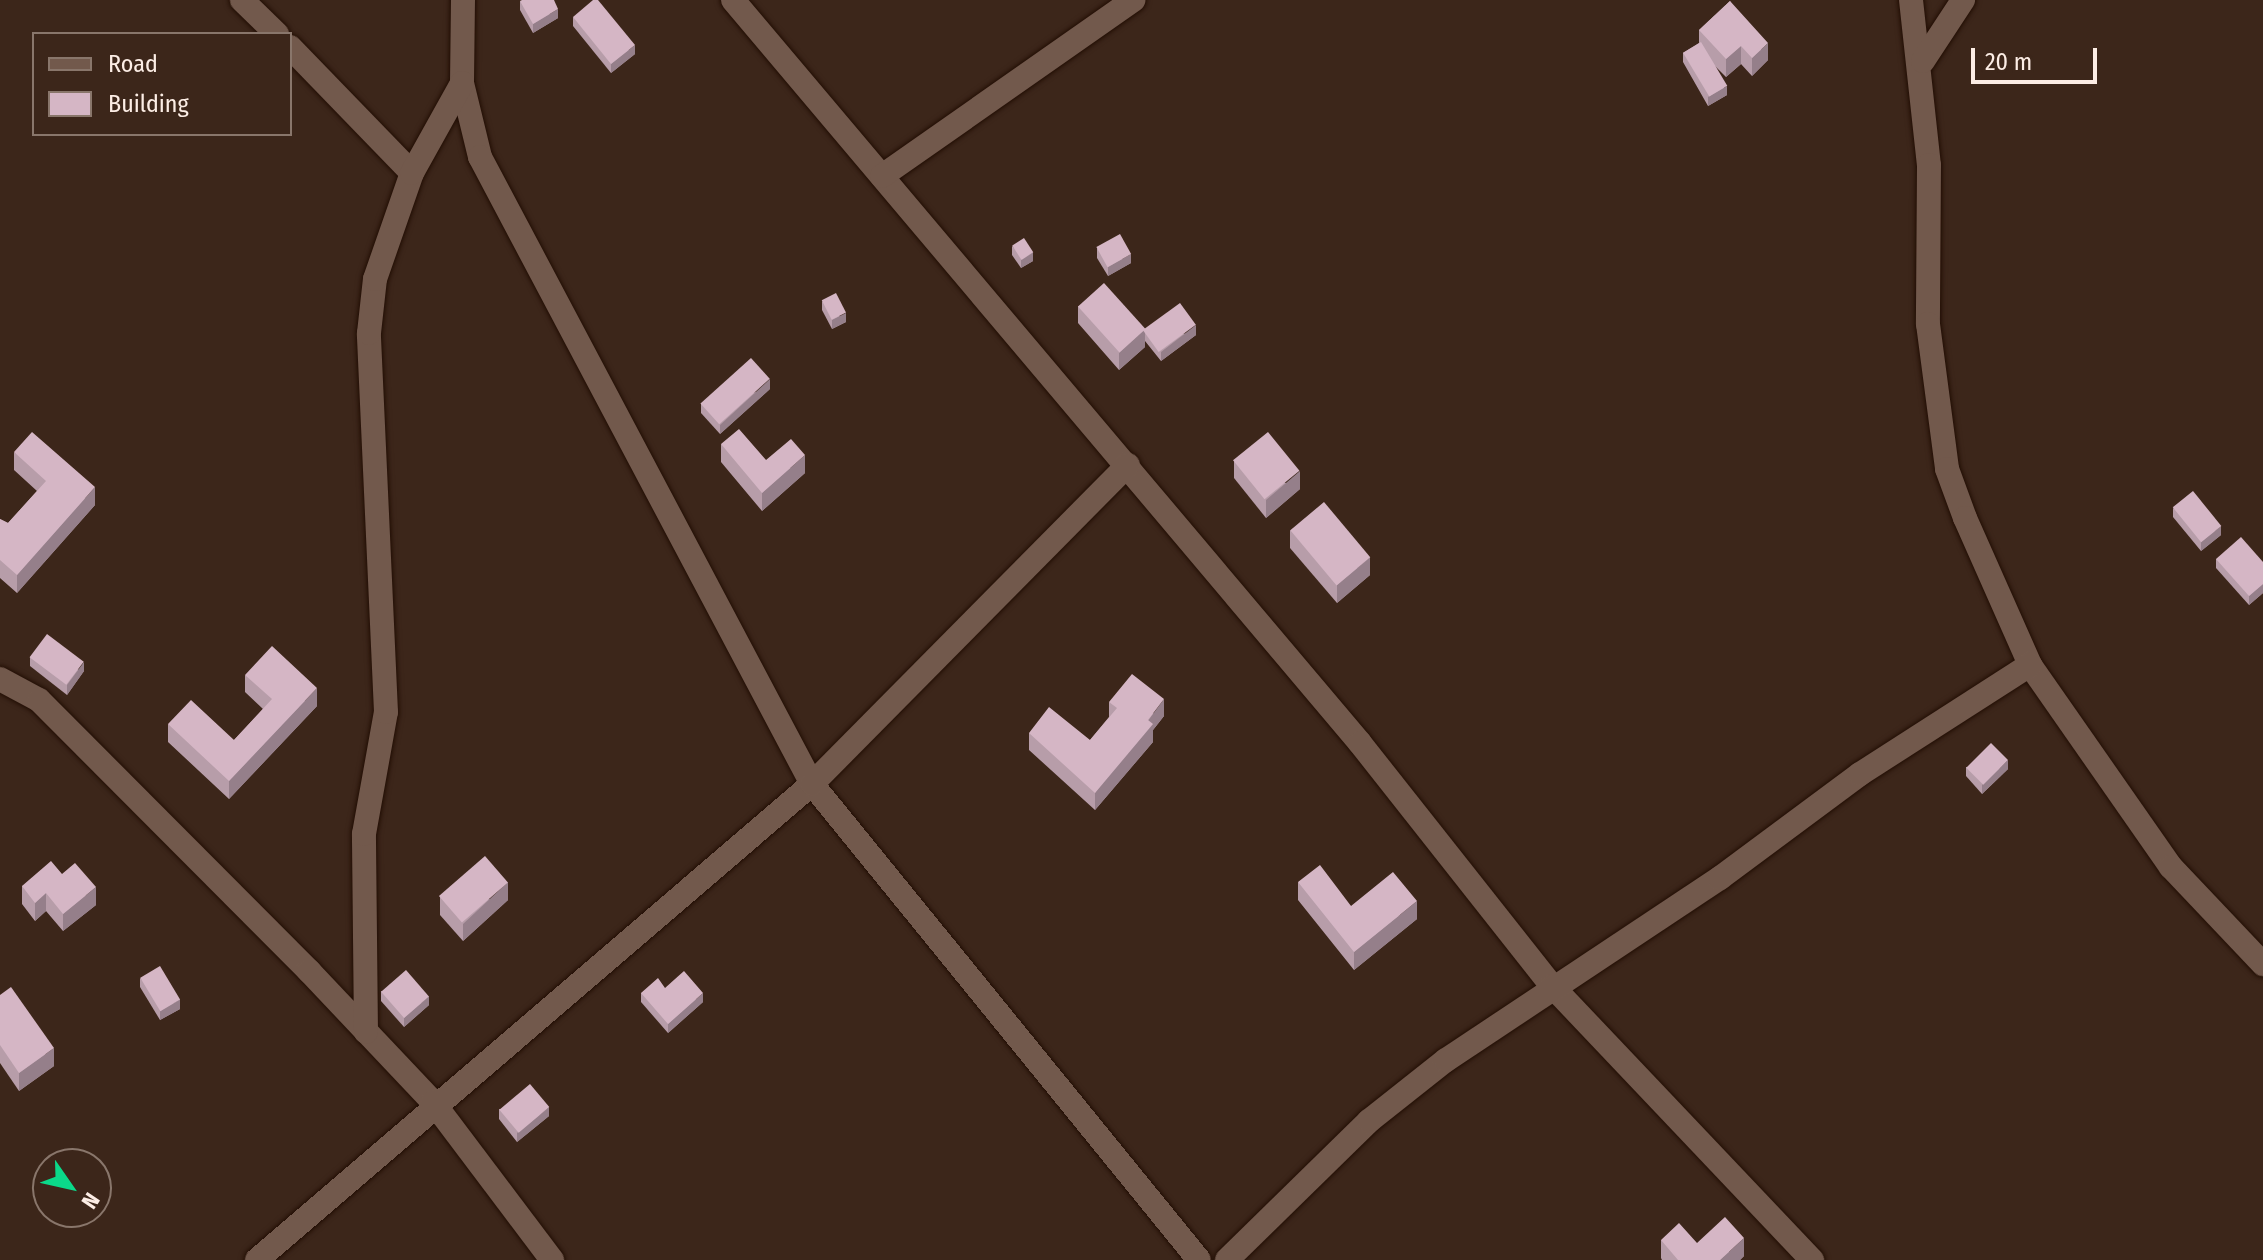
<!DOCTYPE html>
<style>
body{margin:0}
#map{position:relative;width:2263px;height:1260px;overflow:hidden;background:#3c261a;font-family:"Fira Sans Condensed",sans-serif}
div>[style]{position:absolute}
.roads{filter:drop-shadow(0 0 2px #220e04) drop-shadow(0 0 2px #220e04)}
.minor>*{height:24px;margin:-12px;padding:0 12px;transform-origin:12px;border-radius:12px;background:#72594c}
.wall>*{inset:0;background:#b79da9}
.shaded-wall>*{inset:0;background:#957f8a}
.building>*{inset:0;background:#d5b6c5;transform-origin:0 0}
span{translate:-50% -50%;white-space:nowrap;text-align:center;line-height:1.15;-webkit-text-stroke:8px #3c261a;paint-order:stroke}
.legend{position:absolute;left:32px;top:32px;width:260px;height:104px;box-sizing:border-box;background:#3c261a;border:2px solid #89766b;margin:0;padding:10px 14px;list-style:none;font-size:24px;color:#fcede5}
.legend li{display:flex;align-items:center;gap:16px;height:40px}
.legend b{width:40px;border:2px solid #89766b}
.north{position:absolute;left:32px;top:1148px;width:80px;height:80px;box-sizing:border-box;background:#3c261a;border:2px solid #89766b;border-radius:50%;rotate:124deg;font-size:22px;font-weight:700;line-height:32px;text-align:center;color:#fcede5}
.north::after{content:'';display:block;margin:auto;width:28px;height:36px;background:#0bd98a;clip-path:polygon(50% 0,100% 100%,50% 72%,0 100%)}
.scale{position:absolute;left:1971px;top:48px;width:126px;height:36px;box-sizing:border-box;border:4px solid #fcede5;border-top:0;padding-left:10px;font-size:24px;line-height:28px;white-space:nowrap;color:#fcede5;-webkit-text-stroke:6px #3c261a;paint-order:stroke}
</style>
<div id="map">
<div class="roads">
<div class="minor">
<i style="left:242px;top:0;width:49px;rotate:44.2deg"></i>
<i style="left:463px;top:0;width:83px;rotate:90.7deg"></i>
<i style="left:462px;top:83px;width:76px;rotate:76.3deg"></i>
<i style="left:480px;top:157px;width:709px;rotate:62.1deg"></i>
<i style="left:812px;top:784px;width:613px;rotate:50.89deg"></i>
<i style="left:733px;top:0;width:972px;rotate:49.84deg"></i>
<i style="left:1360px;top:743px;width:310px;rotate:51.7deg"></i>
<i style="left:1552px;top:986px;width:378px;rotate:46.5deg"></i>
<i style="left:1911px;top:0;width:166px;rotate:83.8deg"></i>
<i style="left:1929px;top:165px;width:159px;rotate:90.4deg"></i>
<i style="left:1928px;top:324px;width:146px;rotate:82.5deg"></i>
<i style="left:1947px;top:469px;width:52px;rotate:69.8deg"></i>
<i style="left:1965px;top:518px;width:161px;rotate:66.1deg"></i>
<i style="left:2030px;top:665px;width:246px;rotate:55.1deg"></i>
<i style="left:2171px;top:867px;width:134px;rotate:46.5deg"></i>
<i style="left:290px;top:47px;width:175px;rotate:45.9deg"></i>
<i style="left:1923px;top:61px;width:73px;rotate:-56.7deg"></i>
<i style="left:882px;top:176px;width:307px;rotate:-35deg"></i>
<i style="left:0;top:679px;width:44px;rotate:28.3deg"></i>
<i style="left:39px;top:700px;width:383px;rotate:45.1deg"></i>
<i style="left:309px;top:971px;width:180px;rotate:46.6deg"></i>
<i style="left:433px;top:1102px;width:198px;rotate:53deg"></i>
<i style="left:366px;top:1032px;width:198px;rotate:-90.6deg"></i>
<i style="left:364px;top:834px;width:124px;rotate:-79.8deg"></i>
<i style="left:386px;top:712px;width:379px;rotate:-92.6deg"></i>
<i style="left:369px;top:333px;width:54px;rotate:-83.7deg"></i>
<i style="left:375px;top:279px;width:112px;rotate:-70.8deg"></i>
<i style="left:412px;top:173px;width:103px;rotate:-60.9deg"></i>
<i style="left:257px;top:1260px;width:731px;rotate:-40.62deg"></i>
<i style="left:812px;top:784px;width:449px;rotate:-45.3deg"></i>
<i style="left:1227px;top:1260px;width:199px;rotate:-44.4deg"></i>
<i style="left:1369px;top:1121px;width:98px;rotate:-38.4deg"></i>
<i style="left:1446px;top:1060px;width:329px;rotate:-33.6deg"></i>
<i style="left:1720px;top:878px;width:174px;rotate:-36.6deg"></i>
<i style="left:1860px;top:774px;width:202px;rotate:-32.7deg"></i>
</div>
</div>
<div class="wall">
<i style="clip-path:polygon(520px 1px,558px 18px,533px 33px,520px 10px)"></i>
<i style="clip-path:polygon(1730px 1px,1768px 60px,1752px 76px,1741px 64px,1726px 77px,1715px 66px,1727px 95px,1708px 106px,1683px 62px,1683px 53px,1699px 43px,1699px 30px)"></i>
<i style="clip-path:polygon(573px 17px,635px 54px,611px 73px,573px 26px)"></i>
<i style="clip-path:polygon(1012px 246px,1033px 261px,1021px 268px,1012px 255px)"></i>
<i style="clip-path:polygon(1097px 248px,1131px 263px,1108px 276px,1097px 258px)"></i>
<i style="clip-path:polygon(822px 301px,846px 322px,832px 329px,822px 310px)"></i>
<i style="clip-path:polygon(1078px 306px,1145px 329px,1196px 335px,1161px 361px,1145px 341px,1145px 347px,1119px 370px,1078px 323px)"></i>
<i style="clip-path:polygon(770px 389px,720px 434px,701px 413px,701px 404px)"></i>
<i style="clip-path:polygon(721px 444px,766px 460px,805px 473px,762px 511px,721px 462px)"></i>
<i style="clip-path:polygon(14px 452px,95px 505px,17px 593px,0 578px,0 519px,8px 523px,37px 491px,14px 470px)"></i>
<i style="clip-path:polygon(1234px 461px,1300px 489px,1266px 518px,1234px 478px)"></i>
<i style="clip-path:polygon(2173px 508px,2221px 535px,2201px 551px,2173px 517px)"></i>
<i style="clip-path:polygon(1290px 530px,1370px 575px,1337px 603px,1290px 548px)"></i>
<i style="clip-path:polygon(2216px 559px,2263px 562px,2263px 593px,2249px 605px,2216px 568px)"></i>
<i style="clip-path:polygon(30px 657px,84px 671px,67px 695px,30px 666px)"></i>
<i style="clip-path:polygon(245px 675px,317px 706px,229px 799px,168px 742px,168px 724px,234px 740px,263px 709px,245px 692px)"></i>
<i style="clip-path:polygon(1109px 702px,1164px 716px,1153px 730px,1153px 742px,1095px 810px,1029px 750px,1029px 733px,1090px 740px,1109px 717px)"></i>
<i style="clip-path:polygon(1966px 767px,2008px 769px,1982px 794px,1966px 776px)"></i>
<i style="clip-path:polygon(62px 874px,96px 905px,63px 931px,46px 911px,35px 921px,22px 904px,22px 886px)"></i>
<i style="clip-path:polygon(1298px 882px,1351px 906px,1417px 919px,1354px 970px,1298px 900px)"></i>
<i style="clip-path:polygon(440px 897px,508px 900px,463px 941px,440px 915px)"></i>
<i style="clip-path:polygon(140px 978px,180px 1009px,160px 1020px,140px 987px)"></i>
<i style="clip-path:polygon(665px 988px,703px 1002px,668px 1033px,641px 1002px,641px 993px)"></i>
<i style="clip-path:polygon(381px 991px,429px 1005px,404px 1027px,381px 1001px)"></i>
<i style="clip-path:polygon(0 995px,54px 1066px,19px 1091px,0 1063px)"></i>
<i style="clip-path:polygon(499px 1109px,549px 1116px,517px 1142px,499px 1119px)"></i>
<i style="clip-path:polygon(1661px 1240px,1697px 1243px,1744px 1256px,1740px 1260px,1662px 1260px,1661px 1258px)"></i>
</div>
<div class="shaded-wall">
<i style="clip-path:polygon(558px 9px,558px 18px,533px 33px,533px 24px)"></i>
<i style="clip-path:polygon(1768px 43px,1768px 60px,1752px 76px,1752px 58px)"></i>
<i style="clip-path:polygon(635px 45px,635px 54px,611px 73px,611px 64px)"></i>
<i style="clip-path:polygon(1741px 46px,1741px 64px,1726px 77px,1726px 59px)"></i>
<i style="clip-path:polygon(1727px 86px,1727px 95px,1708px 106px,1708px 97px)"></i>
<i style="clip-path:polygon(1033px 252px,1033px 261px,1021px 268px,1021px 259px)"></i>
<i style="clip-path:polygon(1131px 254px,1131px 263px,1108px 276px,1108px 267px)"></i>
<i style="clip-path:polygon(846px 313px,846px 322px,832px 329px,832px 320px)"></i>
<i style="clip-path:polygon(1196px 325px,1196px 335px,1161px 361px,1161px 352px)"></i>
<i style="clip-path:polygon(1145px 329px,1145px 347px,1119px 370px,1119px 353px)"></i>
<i style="clip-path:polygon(770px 379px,770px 389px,720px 434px,720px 425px)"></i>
<i style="clip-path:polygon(805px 455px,805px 473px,762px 511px,762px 493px)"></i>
<i style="clip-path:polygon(1300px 471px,1300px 489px,1266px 518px,1266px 500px)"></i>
<i style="clip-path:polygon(95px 487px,95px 505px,17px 593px,17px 575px)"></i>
<i style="clip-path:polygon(2221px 526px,2221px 535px,2201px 551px,2201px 542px)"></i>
<i style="clip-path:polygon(1370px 557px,1370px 575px,1337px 603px,1337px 585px)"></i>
<i style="clip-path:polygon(2263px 584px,2263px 593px,2249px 605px,2249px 596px)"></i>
<i style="clip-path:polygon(84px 662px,84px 671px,67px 695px,67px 685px)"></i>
<i style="clip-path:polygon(317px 688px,317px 706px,229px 799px,229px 781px)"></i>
<i style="clip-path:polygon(1164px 699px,1164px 716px,1153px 730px,1153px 742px,1095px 810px,1095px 793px)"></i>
<i style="clip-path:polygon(2008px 760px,2008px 769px,1982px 794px,1982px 785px)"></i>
<i style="clip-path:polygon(508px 882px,508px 900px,463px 941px,463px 924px)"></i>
<i style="clip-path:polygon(96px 887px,96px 905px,63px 931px,63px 914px)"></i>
<i style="clip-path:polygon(46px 893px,46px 911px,35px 921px,35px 903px)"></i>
<i style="clip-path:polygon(1417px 901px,1417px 919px,1354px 970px,1354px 952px)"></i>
<i style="clip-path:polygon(703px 993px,703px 1002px,668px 1033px,668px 1024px)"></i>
<i style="clip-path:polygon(429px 996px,429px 1005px,404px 1027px,404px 1018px)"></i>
<i style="clip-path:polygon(180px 999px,180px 1009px,160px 1020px,160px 1011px)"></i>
<i style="clip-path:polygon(54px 1048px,54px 1066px,19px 1091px,19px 1073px)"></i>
<i style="clip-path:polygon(549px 1107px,549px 1116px,517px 1142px,517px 1133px)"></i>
<i style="clip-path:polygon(1744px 1238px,1744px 1256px,1740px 1260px,1720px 1260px)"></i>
</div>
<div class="building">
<i style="clip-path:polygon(522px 0,554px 0,558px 9px,533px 24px,520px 1px)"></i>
<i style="clip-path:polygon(593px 0,598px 0,635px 45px,611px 64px,573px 17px)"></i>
<i style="clip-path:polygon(1730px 1px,1768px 43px,1752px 58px,1741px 46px,1726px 59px,1699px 30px)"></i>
<i style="left:1701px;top:42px;width:51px;height:21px;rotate:59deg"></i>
<i style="left:1120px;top:234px;width:23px;height:27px;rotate:61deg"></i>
<i style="left:1024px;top:238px;width:17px;height:14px;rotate:57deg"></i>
<i style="left:1104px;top:283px;width:62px;height:35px;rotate:48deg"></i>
<i style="left:836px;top:293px;width:22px;height:16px;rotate:63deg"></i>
<i style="left:1180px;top:303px;width:27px;height:46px;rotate:54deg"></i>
<i style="left:751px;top:358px;width:28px;height:68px;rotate:48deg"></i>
<i style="clip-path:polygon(739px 429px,766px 460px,791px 439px,805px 455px,762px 493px,721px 444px)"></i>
<i style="clip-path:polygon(32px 432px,95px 487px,17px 575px,0 560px,0 519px,8px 523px,46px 481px,14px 452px)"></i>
<i style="left:1268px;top:432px;width:50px;height:45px;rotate:51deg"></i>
<i style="left:2193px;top:491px;width:45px;height:26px;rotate:51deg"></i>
<i style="left:1324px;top:502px;width:72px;height:44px;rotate:50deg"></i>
<i style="clip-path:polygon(2241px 537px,2263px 562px,2263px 584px,2249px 596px,2216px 559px)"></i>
<i style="left:47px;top:634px;width:46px;height:29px;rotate:37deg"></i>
<i style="clip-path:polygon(272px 646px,317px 688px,229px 781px,168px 724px,191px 700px,234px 740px,272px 699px,245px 675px)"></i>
<i style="clip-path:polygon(1132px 674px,1164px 699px,1148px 720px,1153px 724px,1095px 793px,1029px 733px,1049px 707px,1090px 740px,1117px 708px,1109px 702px)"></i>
<i style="left:1991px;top:743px;width:24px;height:35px;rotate:45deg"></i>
<i style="left:485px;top:856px;width:35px;height:61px;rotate:49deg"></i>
<i style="clip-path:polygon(51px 861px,62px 874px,75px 863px,96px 887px,63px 914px,46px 893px,35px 903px,22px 886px)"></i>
<i style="clip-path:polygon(1320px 865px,1351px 906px,1393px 872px,1417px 901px,1354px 952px,1298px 882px)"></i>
<i style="left:160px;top:966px;width:39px;height:23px;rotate:59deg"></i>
<i style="left:406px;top:970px;width:35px;height:33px;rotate:49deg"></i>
<i style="clip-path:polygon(684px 971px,703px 993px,668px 1024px,641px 993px,658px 978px,665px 988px)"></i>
<i style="clip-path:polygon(11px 987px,54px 1048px,19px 1073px,0 1045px,0 995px)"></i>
<i style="left:530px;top:1084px;width:30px;height:40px;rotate:50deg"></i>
<i style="clip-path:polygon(1725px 1217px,1744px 1238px,1720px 1260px,1678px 1260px,1661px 1240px,1679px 1223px,1697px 1243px)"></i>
</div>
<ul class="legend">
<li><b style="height:10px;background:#72594c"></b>Road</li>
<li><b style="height:22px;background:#d5b6c5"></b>Building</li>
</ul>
<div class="north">N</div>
<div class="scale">20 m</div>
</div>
